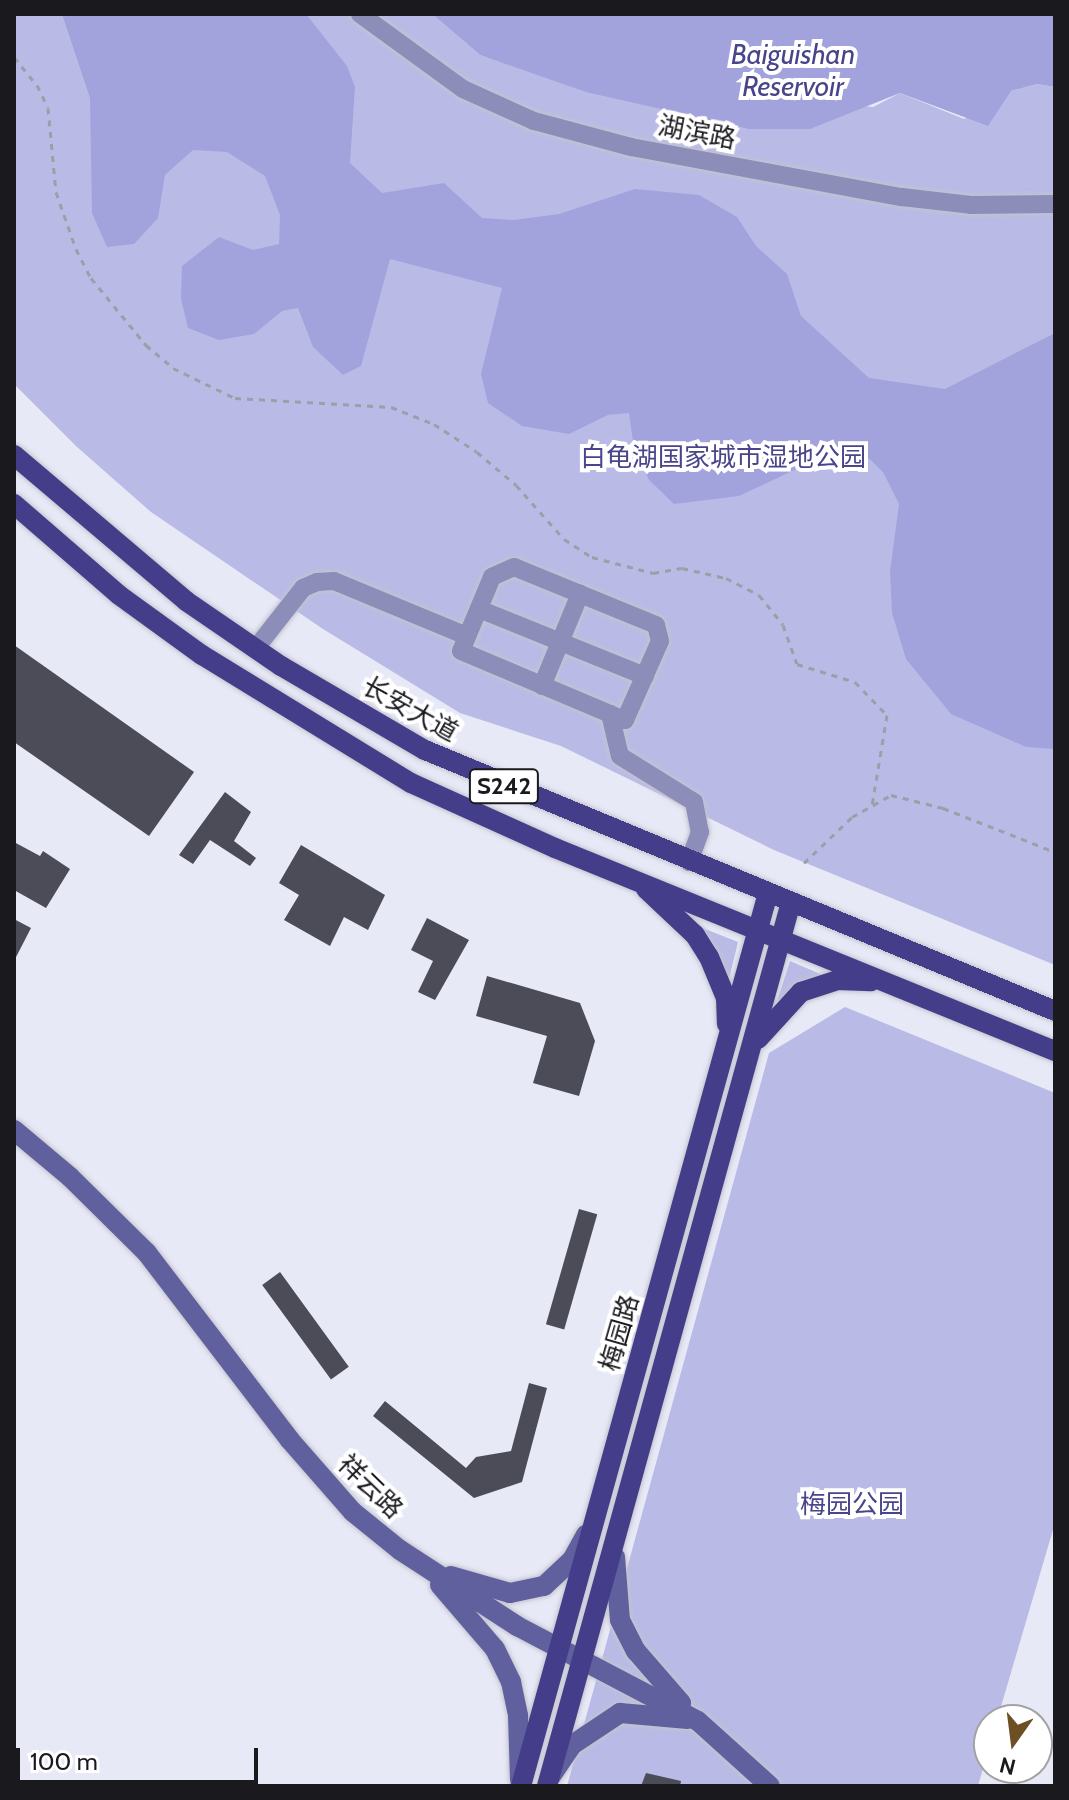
<!DOCTYPE html>
<meta charset="utf-8">
<style>
body{margin:0}
#map{position:relative;width:1069px;height:1800px;overflow:hidden;background:#e8e9f6;font-family:Cabin,"Noto Sans SC",sans-serif}
div>[style]{position:absolute}
.green>*{inset:0;background:#b9bbe6}
.water>*{inset:0;background:#a2a3dd}
.building>*{inset:0;background:#4b4c57;transform-origin:0 0}
.path>*{height:3px;margin-top:-1.5px;transform-origin:0;background:repeating-linear-gradient(90deg,#9d9ea8 0 6px,transparent 0 12px)}
.roads{filter:drop-shadow(0 0 2px #c3c4cf) drop-shadow(0 0 2px #c3c4cf)}
.minor>*{height:18px;margin:-9px;padding:0 9px;transform-origin:9px;border-radius:9px;background:#8c8db9}
.secondary>*{height:20px;margin:-10px;padding:0 10px;transform-origin:10px;border-radius:10px;background:#61609e}
.primary>*{height:20px;margin:-10px;padding:0 10px;transform-origin:10px;border-radius:10px;background:#443e8a}
span{translate:-50% -50%;white-space:nowrap;text-align:center;line-height:1.15;-webkit-text-stroke:8px #fff;paint-order:stroke}
.shield-label span{padding:2px 6px;background:#fff;border:2px solid;border-radius:6px;-webkit-text-stroke-width:0}
.shield-label{font-size:24px;color:#19191e;font-weight:700}
.street-label{font-size:26px;color:#19191e}
.park-label{font-size:26px;color:#49458b}
.water-label{font-size:28px;color:#48448a;font-style:italic}
.frame{position:absolute;inset:0;border:16px solid #19191e;pointer-events:none}
.north{position:absolute;left:973px;top:1704px;width:80px;height:80px;box-sizing:border-box;background:#fff;border:2px solid #a3a3a5;border-radius:50%;rotate:194deg;font-size:22px;font-weight:700;line-height:32px;text-align:center;color:#19191e}
.north::after{content:'';display:block;margin:auto;width:28px;height:36px;background:#6e4f24;clip-path:polygon(50% 0,100% 100%,50% 72%,0 100%)}
.scale{position:absolute;left:16px;top:1748px;width:242px;height:36px;box-sizing:border-box;border:4px solid #19191e;border-top:0;padding-left:10px;font-size:24px;line-height:28px;white-space:nowrap;color:#19191e;-webkit-text-stroke:6px #fff;paint-order:stroke}
</style>
<div id="map">
<div class="green">
<i style="clip-path:polygon(14px 14px,432px 14px,480px 55px,527px 70px,873px 107px,900px 93px,964px 119px,1011px 91px,1037px 84px,1055px 87px,1055px 965px,774px 850px,561px 746px,460px 713px,323px 629px,151px 512px,77px 447px,14px 384px)"></i>
<i style="clip-path:polygon(700px 927px,738px 942px,729px 979px)"></i>
<i style="clip-path:polygon(790px 961px,825px 976px,777px 1001px)"></i>
<i style="clip-path:polygon(845px 1007px,1055px 1093px,1055px 1523px,997px 1720px,989px 1720px,989px 1748px,978px 1786px,567px 1786px,769px 1053px)"></i>
</div>
<div class="water">
<i style="clip-path:polygon(62px 14px,306px 14px,347px 66px,355px 87px,350px 163px,382px 193px,444px 183px,482px 218px,514px 220px,559px 214px,635px 189px,699px 195px,737px 217px,756px 246px,787px 274px,801px 316px,869px 378px,945px 389px,1055px 333px,1055px 749px,1026px 747px,951px 714px,906px 659px,892px 613px,890px 572px,899px 504px,883px 472px,857px 447px,841px 448px,739px 496px,674px 504px,649px 480px,634px 449px,629px 413px,608px 415px,569px 434px,522px 426px,488px 403px,481px 374px,502px 288px,390px 259px,361px 366px,343px 375px,313px 347px,298px 308px,282px 311px,254px 334px,219px 340px,188px 328px,181px 299px,182px 266px,219px 237px,253px 250px,279px 244px,280px 215px,265px 176px,227px 152px,193px 150px,165px 175px,158px 218px,134px 244px,107px 247px,92px 213px,90px 98px)"></i>
<i style="clip-path:polygon(432px 14px,1055px 14px,1055px 87px,1037px 84px,1011px 91px,988px 126px,900px 93px,810px 129px,749px 129px,586px 92px,480px 55px)"></i>
</div>
<div class="building">
<i style="clip-path:polygon(14px 645px,194px 772px,149px 836px,14px 742px)"></i>
<i style="clip-path:polygon(225px 792px,251px 812px,234px 841px,256px 858px,250px 866px,210px 840px,193px 864px,179px 855px)"></i>
<i style="clip-path:polygon(14px 842px,40px 856px,43px 851px,70px 869px,46px 908px,14px 890px)"></i>
<i style="clip-path:polygon(301px 845px,385px 895px,368px 930px,344px 917px,330px 946px,284px 920px,299px 895px,279px 883px)"></i>
<i style="clip-path:polygon(427px 918px,469px 940px,435px 1000px,418px 992px,433px 961px,411px 950px)"></i>
<i style="clip-path:polygon(14px 919px,31px 928px,14px 961px)"></i>
<i style="clip-path:polygon(487px 976px,580px 1003px,595px 1041px,579px 1096px,533px 1083px,547px 1036px,476px 1016px)"></i>
<i style="left:579px;top:1209px;width:19px;height:120px;rotate:16deg"></i>
<i style="left:280px;top:1272px;width:117px;height:22px;rotate:54deg"></i>
<i style="clip-path:polygon(529px 1383px,547px 1388px,522px 1482px,474px 1498px,373px 1416px,385px 1401px,466px 1468px,476px 1457px,511px 1451px)"></i>
<i style="clip-path:polygon(646px 1773px,681px 1781px,680px 1786px,641px 1786px)"></i>
</div>
<div class="path">
<i style="left:14px;top:57px;width:36px;rotate:51deg"></i>
<i style="left:37px;top:85px;width:25px;rotate:64deg"></i>
<i style="left:48px;top:108px;width:84px;rotate:84.6deg"></i>
<i style="left:56px;top:192px;width:60px;rotate:70.7deg"></i>
<i style="left:76px;top:249px;width:33px;rotate:63deg"></i>
<i style="left:91px;top:278px;width:87px;rotate:50.6deg"></i>
<i style="left:146px;top:345px;width:35px;rotate:40deg"></i>
<i style="left:173px;top:368px;width:69px;rotate:25.8deg"></i>
<i style="left:235px;top:398px;width:156px;rotate:3.3deg"></i>
<i style="left:391px;top:407px;width:46px;rotate:21.6deg"></i>
<i style="left:434px;top:424px;width:51px;rotate:33.1deg"></i>
<i style="left:477px;top:452px;width:51px;rotate:40.2deg"></i>
<i style="left:516px;top:485px;width:72px;rotate:48.4deg"></i>
<i style="left:564px;top:539px;width:33px;rotate:33deg"></i>
<i style="left:592px;top:557px;width:63px;rotate:14.7deg"></i>
<i style="left:653px;top:573px;width:29px;rotate:-10deg"></i>
<i style="left:682px;top:568px;width:45px;rotate:12.8deg"></i>
<i style="left:726px;top:578px;width:37px;rotate:27deg"></i>
<i style="left:759px;top:595px;width:38px;rotate:51deg"></i>
<i style="left:783px;top:625px;width:41px;rotate:70.3deg"></i>
<i style="left:797px;top:664px;width:61px;rotate:17.2deg"></i>
<i style="left:855px;top:682px;width:46px;rotate:45.9deg"></i>
<i style="left:887px;top:715px;width:92px;rotate:99.4deg"></i>
<i style="left:804px;top:863px;width:66px;rotate:-43.8deg"></i>
<i style="left:852px;top:817px;width:45px;rotate:-29.4deg"></i>
<i style="left:891px;top:795px;width:54px;rotate:14deg"></i>
<i style="left:943px;top:808px;width:120px;rotate:21.4deg"></i>
</div>
<div class="roads">
<div class="minor">
<i style="left:360px;top:14px;width:127px;rotate:36.1deg"></i>
<i style="left:463px;top:89px;width:78px;rotate:24.3deg"></i>
<i style="left:534px;top:121px;width:100px;rotate:15deg"></i>
<i style="left:631px;top:147px;width:276px;rotate:10.5deg"></i>
<i style="left:902px;top:197px;width:69px;rotate:6.6deg"></i>
<i style="left:971px;top:205px;width:84px;rotate:-0.7deg"></i>
<i style="left:479px;top:609px;width:179px;rotate:22deg"></i>
<i style="left:256px;top:648px;width:76px;rotate:-51.9deg"></i>
<i style="left:303px;top:588px;width:15px;rotate:-23deg"></i>
<i style="left:317px;top:582px;width:17px;rotate:-3deg"></i>
<i style="left:334px;top:581px;width:144px;rotate:22.5deg"></i>
<i style="left:542px;top:686px;width:100px;rotate:-67.6deg"></i>
<i style="left:610px;top:714px;width:16px;rotate:22deg"></i>
<i style="left:625px;top:720px;width:86px;rotate:-66.1deg"></i>
<i style="left:660px;top:641px;width:16px;rotate:-104deg"></i>
<i style="left:656px;top:625px;width:153px;rotate:-157.8deg"></i>
<i style="left:514px;top:567px;width:24px;rotate:156deg"></i>
<i style="left:492px;top:577px;width:80px;rotate:112.7deg"></i>
<i style="left:461px;top:651px;width:162px;rotate:22.9deg"></i>
<i style="left:610px;top:714px;width:43px;rotate:76.6deg"></i>
<i style="left:620px;top:756px;width:87px;rotate:31.9deg"></i>
<i style="left:694px;top:802px;width:31px;rotate:79deg"></i>
<i style="left:700px;top:832px;width:32px;rotate:110deg"></i>
</div>
<div class="secondary">
<i style="left:14px;top:1130px;width:73px;rotate:40deg"></i>
<i style="left:70px;top:1177px;width:108px;rotate:44.6deg"></i>
<i style="left:147px;top:1253px;width:234px;rotate:52.6deg"></i>
<i style="left:289px;top:1439px;width:97px;rotate:48.8deg"></i>
<i style="left:353px;top:1512px;width:60px;rotate:39deg"></i>
<i style="left:400px;top:1550px;width:140px;rotate:33deg"></i>
<i style="left:517px;top:1626px;width:204px;rotate:27.7deg"></i>
<i style="left:698px;top:1721px;width:97px;rotate:42.1deg"></i>
<i style="left:615px;top:1557px;width:63px;rotate:85.5deg"></i>
<i style="left:620px;top:1620px;width:35px;rotate:63deg"></i>
<i style="left:636px;top:1651px;width:69px;rotate:49.1deg"></i>
<i style="left:451px;top:1576px;width:61px;rotate:16.1deg"></i>
<i style="left:510px;top:1593px;width:35px;rotate:-12deg"></i>
<i style="left:544px;top:1586px;width:38px;rotate:-43deg"></i>
<i style="left:572px;top:1560px;width:29px;rotate:-61deg"></i>
<i style="left:440px;top:1585px;width:84px;rotate:49.3deg"></i>
<i style="left:495px;top:1649px;width:37px;rotate:64deg"></i>
<i style="left:511px;top:1682px;width:35px;rotate:78deg"></i>
<i style="left:518px;top:1716px;width:64px;rotate:88.2deg"></i>
<i style="left:551px;top:1776px;width:37px;rotate:-56deg"></i>
<i style="left:572px;top:1745px;width:58px;rotate:-33.7deg"></i>
<i style="left:620px;top:1713px;width:68px;rotate:5deg"></i>
</div>
<div class="primary">
<i style="left:14px;top:455px;width:226px;rotate:40.3deg"></i>
<i style="left:186px;top:601px;width:115px;rotate:34.4deg"></i>
<i style="left:281px;top:666px;width:167px;rotate:30.3deg"></i>
<i style="left:425px;top:750px;width:682px;rotate:22.5deg"></i>
<i style="left:14px;top:504px;width:139px;rotate:40.9deg"></i>
<i style="left:119px;top:595px;width:102px;rotate:35.9deg"></i>
<i style="left:202px;top:655px;width:245px;rotate:31.5deg"></i>
<i style="left:411px;top:783px;width:158px;rotate:24.3deg"></i>
<i style="left:555px;top:848px;width:540px;rotate:22.1deg"></i>
<i style="left:646px;top:889px;width:67px;rotate:43.2deg"></i>
<i style="left:695px;top:935px;width:26px;rotate:58deg"></i>
<i style="left:709px;top:957px;width:44px;rotate:67.5deg"></i>
<i style="left:726px;top:998px;width:26px;rotate:88deg"></i>
<i style="left:758px;top:1039px;width:64px;rotate:-47.5deg"></i>
<i style="left:801px;top:992px;width:38px;rotate:-18deg"></i>
<i style="left:837px;top:980px;width:34px;rotate:2deg"></i>
<i style="left:521px;top:1786px;width:927px;rotate:-74.54deg"></i>
<i style="left:547px;top:1786px;width:917px;rotate:-74.57deg"></i>
</div>
</div>
<div class="shield-label">
<span style="left:504px;top:786px">S242</span>
</div>
<div class="street-label">
<span style="left:697px;top:133px;rotate:11deg">湖滨路</span>
<span style="left:410px;top:710px;rotate:29deg">长安大道</span>
<span style="left:620px;top:1333px;rotate:-74deg">梅园路</span>
<span style="left:370px;top:1487px;rotate:44deg">祥云路</span>
</div>
<div class="park-label">
<span style="left:723px;top:458px">白龟湖国家城市湿地公园</span>
<span style="left:852px;top:1505px">梅园公园</span>
</div>
<div class="water-label">
<span style="left:793px;top:70px">Baiguishan<br>Reservoir</span>
</div>
<div class="frame"></div>
<div class="north">N</div>
<div class="scale">100 m</div>
</div>
